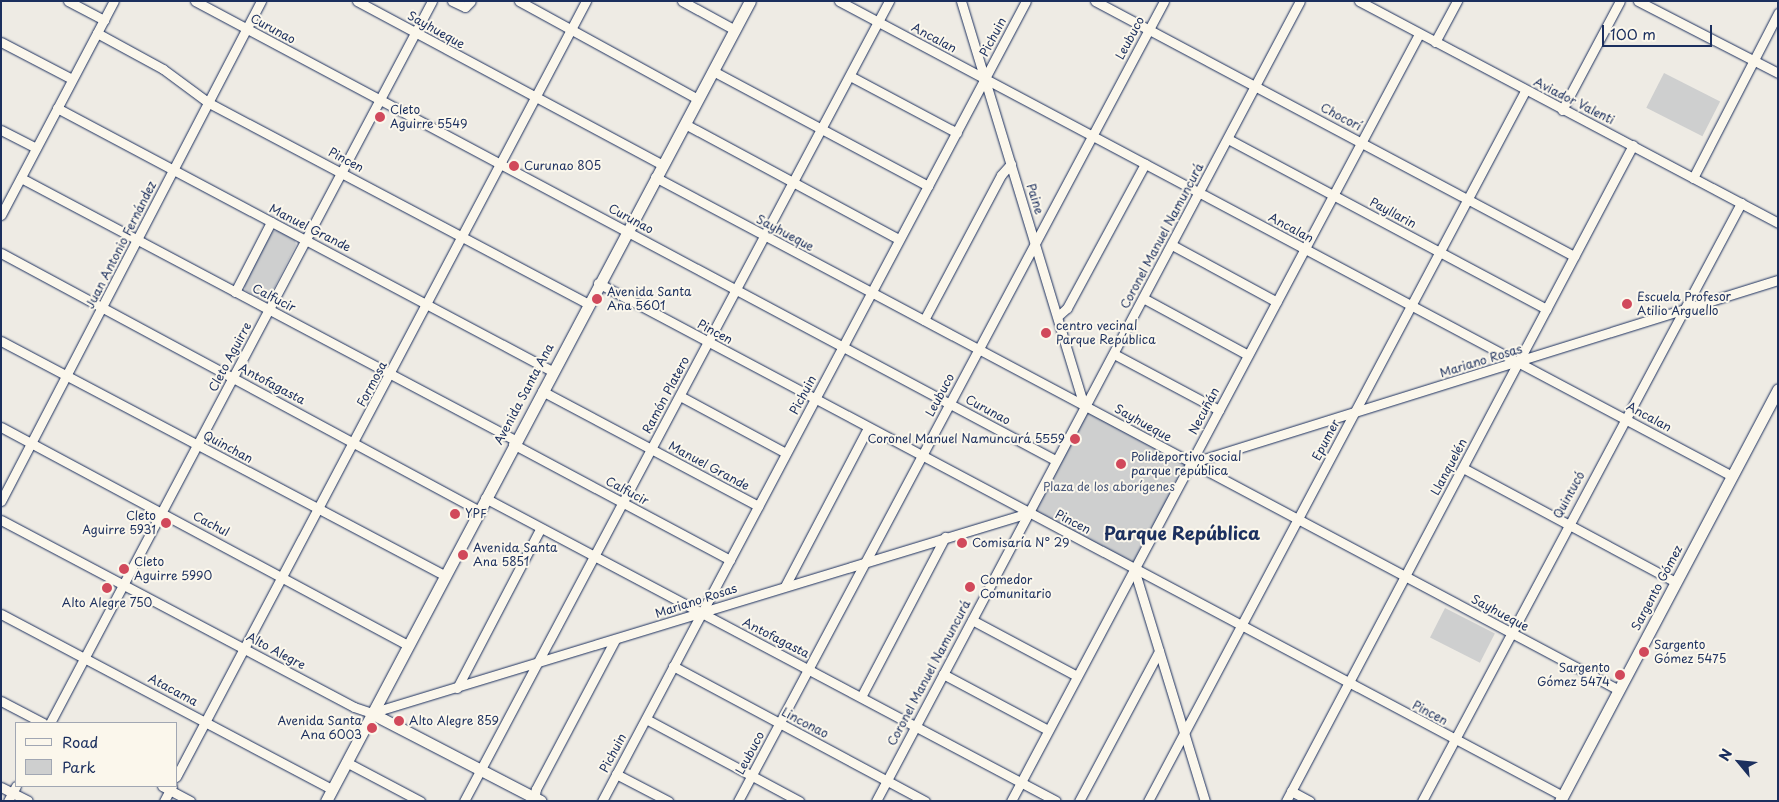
<!DOCTYPE html>
<meta charset="utf-8">
<style>
body{margin:0}
#map{position:relative;width:1779px;height:802px;overflow:hidden;background:#eeebe4;font-family:"Playpen Sans",sans-serif}
div>[style]{position:absolute}
.green>*{inset:0;background:#cecfcf;transform-origin:0 0}
.roads{filter:drop-shadow(0 0 1px #1b2f5e) drop-shadow(0 0 1px #1b2f5e)}
.minor>*{height:9px;margin:-4.5px;padding:0 4.5px;transform-origin:4.5px;border-radius:4.5px;background:#fbf7ec}
.major>*{height:11px;margin:-5.5px;padding:0 5.5px;transform-origin:5.5px;border-radius:5.5px;background:#fbf7ec}
.dots>*{width:14px;height:14px;translate:-50% -50%;box-sizing:border-box;border:2px solid #fbf7ec;border-radius:50%}
span{translate:-50% -50%;white-space:nowrap;text-align:center;line-height:1.15;-webkit-text-stroke:4px #fbf7ec;paint-order:stroke}
.street-label{font-size:12px;color:#1b2f5e}
.poi-label{font-size:12px;color:#1b2f5e}
.left{translate:0 -50%;text-align:left}
.right{translate:-100% -50%;text-align:right}
.park-label{font-size:12px;color:#48577a}
.district-label{font-size:18px;color:#1b2f5e;font-weight:700}
.frame{position:absolute;inset:0;border:2px solid #1b2f5e;pointer-events:none}
.legend{position:absolute;left:15px;top:722px;width:162px;height:65px;box-sizing:border-box;background:#fbf7ec;border:1px solid #a1a7b3;margin:0;padding:6px 9px;list-style:none;font-size:15px;color:#1b2f5e}
.legend li{display:flex;align-items:center;gap:10px;height:25px}
.legend b{width:25px;border:1px solid #a1a7b3}
.north{position:absolute;left:1714px;top:737px;width:50px;height:50px;-webkit-text-stroke:4px #fbf7ec;paint-order:stroke;rotate:298deg;font-size:14px;font-weight:700;line-height:20px;text-align:center;color:#1b2f5e}
.north::after{content:'';display:block;margin:auto;width:18px;height:22px;background:#1b2f5e;clip-path:polygon(50% 0,100% 100%,50% 72%,0 100%)}
.scale{position:absolute;left:1602px;top:25px;width:110px;height:22px;box-sizing:border-box;border:2px solid #1b2f5e;border-top:0;padding-left:6px;font-size:15px;line-height:18px;white-space:nowrap;color:#1b2f5e;-webkit-text-stroke:4px #fbf7ec;paint-order:stroke}
</style>
<div id="map">
<div class="green">
<i style="left:1664px;top:73px;width:63px;height:39px;rotate:27deg"></i>
<i style="clip-path:polygon(277px 230px,295px 240px,296px 245px,269px 298px,264px 300px,246px 291px,243px 284px,271px 232px)"></i>
<i style="left:1084px;top:405px;width:122px;height:122px;rotate:28deg"></i>
<i style="left:1445px;top:608px;width:56px;height:33px;rotate:27deg"></i>
</div>
<div class="roads">
<div class="minor">
<i style="left:68px;top:1px;width:41px;rotate:27.8deg"></i>
<i style="left:195px;top:1px;width:975px;rotate:28.09deg"></i>
<i style="left:357px;top:1px;width:347px;rotate:28.2deg"></i>
<i style="left:452px;top:1px;width:14px;rotate:25deg"></i>
<i style="left:465px;top:7px;width:8px;rotate:-45deg"></i>
<i style="left:519px;top:1px;width:204px;rotate:28.7deg"></i>
<i style="left:682px;top:1px;width:60px;rotate:28.7deg"></i>
<i style="left:839px;top:1px;width:1011px;rotate:28.01deg"></i>
<i style="left:961px;top:1px;width:422px;rotate:73.1deg"></i>
<i style="left:1095px;top:1px;width:543px;rotate:28.03deg"></i>
<i style="left:1359px;top:1px;width:474px;rotate:27.9deg"></i>
<i style="left:1638px;top:1px;width:157px;rotate:27.2deg"></i>
<i style="left:97px;top:33px;width:75px;rotate:28.6deg"></i>
<i style="left:163px;top:69px;width:57px;rotate:36.5deg"></i>
<i style="left:209px;top:103px;width:429px;rotate:27.9deg"></i>
<i style="left:1px;top:42px;width:80px;rotate:27.5deg"></i>
<i style="left:1435px;top:42px;width:47px;rotate:-61.8deg"></i>
<i style="left:713px;top:71px;width:244px;rotate:28.1deg"></i>
<i style="left:850px;top:76px;width:121px;rotate:28deg"></i>
<i style="left:57px;top:108px;width:561px;rotate:27.98deg"></i>
<i style="left:1562px;top:110px;width:123px;rotate:-62deg"></i>
<i style="left:685px;top:124px;width:243px;rotate:28.3deg"></i>
<i style="left:1px;top:130px;width:39px;rotate:27deg"></i>
<i style="left:1228px;top:139px;width:361px;rotate:28.1deg"></i>
<i style="left:655px;top:177px;width:1092px;rotate:28.02deg"></i>
<i style="left:21px;top:178px;width:559px;rotate:27.94deg"></i>
<i style="left:1693px;top:178px;width:186px;rotate:-62.7deg"></i>
<i style="left:1px;top:215px;width:242px;rotate:-62.2deg"></i>
<i style="left:1172px;top:245px;width:119px;rotate:28.5deg"></i>
<i style="left:1px;top:253px;width:542px;rotate:28.32deg"></i>
<i style="left:598px;top:283px;width:1093px;rotate:28deg"></i>
<i style="left:235px;top:292px;width:79px;rotate:-62.8deg"></i>
<i style="left:1143px;top:298px;width:119px;rotate:28.5deg"></i>
<i style="left:1058px;top:316px;width:12px;rotate:-42deg"></i>
<i style="left:1067px;top:308px;width:164px;rotate:-61.6deg"></i>
<i style="left:924px;top:320px;width:164px;rotate:-62deg"></i>
<i style="left:1001px;top:175px;width:15px;rotate:-48deg"></i>
<i style="left:1px;top:341px;width:501px;rotate:27.84deg"></i>
<i style="left:1114px;top:354px;width:119px;rotate:28.1deg"></i>
<i style="left:542px;top:391px;width:245px;rotate:28deg"></i>
<i style="left:680px;top:396px;width:120px;rotate:28.3deg"></i>
<i style="left:1px;top:427px;width:462px;rotate:28.2deg"></i>
<i style="left:513px;top:444px;width:246px;rotate:28.1deg"></i>
<i style="left:1191px;top:463px;width:615px;rotate:-17.32deg"></i>
<i style="left:1463px;top:468px;width:242px;rotate:28.2deg"></i>
<i style="left:485px;top:498px;width:646px;rotate:27.95deg"></i>
<i style="left:1px;top:501px;width:564px;rotate:-62.53deg"></i>
<i style="left:1px;top:520px;width:399px;rotate:27.9deg"></i>
<i style="left:354px;top:707px;width:18px;rotate:19deg"></i>
<i style="left:371px;top:713px;width:687px;rotate:-16.93deg"></i>
<i style="left:1134px;top:569px;width:243px;rotate:73deg"></i>
<i style="left:785px;top:586px;width:178px;rotate:-62.3deg"></i>
<i style="left:1px;top:614px;width:374px;rotate:27.9deg"></i>
<i style="left:972px;top:620px;width:119px;rotate:28.1deg"></i>
<i style="left:673px;top:666px;width:286px;rotate:28.2deg"></i>
<i style="left:943px;top:674px;width:119px;rotate:28.1deg"></i>
<i style="left:457px;top:688px;width:179px;rotate:-62.4deg"></i>
<i style="left:861px;top:697px;width:181px;rotate:-62.3deg"></i>
<i style="left:1px;top:701px;width:47px;rotate:27.6deg"></i>
<i style="left:646px;top:719px;width:174px;rotate:28.2deg"></i>
<i style="left:50px;top:723px;width:817px;rotate:-62.12deg"></i>
<i style="left:346px;top:762px;width:84px;rotate:27.8deg"></i>
<i style="left:616px;top:774px;width:59px;rotate:27.4deg"></i>
<i style="left:176px;top:777px;width:878px;rotate:-62.15deg"></i>
<i style="left:162px;top:786px;width:32px;rotate:28deg"></i>
<i style="left:1px;top:787px;width:30px;rotate:27deg"></i>
<i style="left:1291px;top:791px;width:21px;rotate:28deg"></i>
<i style="left:8px;top:801px;width:17px;rotate:-62deg"></i>
<i style="left:164px;top:801px;width:17px;rotate:-62deg"></i>
<i style="left:464px;top:801px;width:906px;rotate:-62.02deg"></i>
<i style="left:534px;top:801px;width:12px;rotate:-81deg"></i>
<i style="left:536px;top:789px;width:169px;rotate:-62.1deg"></i>
<i style="left:602px;top:801px;width:905px;rotate:-62.08deg"></i>
<i style="left:738px;top:801px;width:906px;rotate:-61.96deg"></i>
<i style="left:876px;top:801px;width:905px;rotate:-62.08deg"></i>
<i style="left:1011px;top:801px;width:869px;rotate:-61.99deg"></i>
<i style="left:1079px;top:801px;width:170px;rotate:-61.9deg"></i>
<i style="left:1148px;top:801px;width:804px;rotate:-62.03deg"></i>
<i style="left:1286px;top:801px;width:742px;rotate:-62.12deg"></i>
<i style="left:1422px;top:801px;width:678px;rotate:-61.92deg"></i>
</div>
<div class="major">
<i style="left:371px;top:713px;width:191px;rotate:27.4deg"></i>
<i style="left:326px;top:801px;width:905px;rotate:-62.08deg"></i>
<i style="left:1560px;top:801px;width:466px;rotate:-62.1deg"></i>
</div>
</div>
<div class="dots">
<i style="left:380px;top:117px;background:#d1495b"></i>
<i style="left:514px;top:166px;background:#d1495b"></i>
<i style="left:597px;top:299px;background:#d1495b"></i>
<i style="left:1627px;top:304px;background:#d1495b"></i>
<i style="left:1046px;top:333px;background:#d1495b"></i>
<i style="left:1075px;top:439px;background:#d1495b"></i>
<i style="left:1121px;top:464px;background:#d1495b"></i>
<i style="left:455px;top:514px;background:#d1495b"></i>
<i style="left:166px;top:523px;background:#d1495b"></i>
<i style="left:962px;top:543px;background:#d1495b"></i>
<i style="left:463px;top:555px;background:#d1495b"></i>
<i style="left:124px;top:569px;background:#d1495b"></i>
<i style="left:970px;top:587px;background:#d1495b"></i>
<i style="left:107px;top:588px;background:#d1495b"></i>
<i style="left:1644px;top:652px;background:#d1495b"></i>
<i style="left:1620px;top:675px;background:#d1495b"></i>
<i style="left:399px;top:721px;background:#d1495b"></i>
<i style="left:372px;top:728px;background:#d1495b"></i>
</div>
<div class="street-label">
<span style="left:273px;top:29px;rotate:28deg">Curunao</span>
<span style="left:436px;top:30px;rotate:29deg">Sayhueque</span>
<span style="left:993px;top:37px;rotate:-62deg">Pichuin</span>
<span style="left:934px;top:38px;rotate:28deg">Ancalan</span>
<span style="left:1130px;top:38px;rotate:-62deg">Leubuco</span>
<span style="left:1574px;top:101px;rotate:27deg">Aviador Valenti</span>
<span style="left:1341px;top:117px;rotate:28deg">Chocorí</span>
<span style="left:346px;top:160px;rotate:28deg">Pincen</span>
<span style="left:1035px;top:199px;rotate:73deg">Paine</span>
<span style="left:1393px;top:213px;rotate:28deg">Payllarin</span>
<span style="left:631px;top:219px;rotate:28deg">Curunao</span>
<span style="left:310px;top:228px;rotate:27deg">Manuel Grande</span>
<span style="left:1291px;top:228px;rotate:28deg">Ancalan</span>
<span style="left:785px;top:233px;rotate:28deg">Sayhueque</span>
<span style="left:1162px;top:236px;rotate:-62deg">Coronel Manuel Namuncurá</span>
<span style="left:121px;top:245px;rotate:-63deg">Juan Antonio Fernández</span>
<span style="left:274px;top:298px;rotate:27deg">Calfucir</span>
<span style="left:715px;top:332px;rotate:28deg">Pincen</span>
<span style="left:230px;top:357px;rotate:-62deg">Cleto Aguirre</span>
<span style="left:1481px;top:361px;rotate:-17deg">Mariano Rosas</span>
<span style="left:272px;top:384px;rotate:28deg">Antofagasta</span>
<span style="left:372px;top:384px;rotate:-62deg">Formosa</span>
<span style="left:524px;top:394px;rotate:-62deg">Avenida Santa Ana</span>
<span style="left:666px;top:395px;rotate:-62deg">Ramón Platero</span>
<span style="left:803px;top:395px;rotate:-62deg">Pichuin</span>
<span style="left:940px;top:395px;rotate:-62deg">Leubuco</span>
<span style="left:988px;top:410px;rotate:28deg">Curunao</span>
<span style="left:1204px;top:411px;rotate:-62deg">Necuñán</span>
<span style="left:1649px;top:417px;rotate:28deg">Ancalan</span>
<span style="left:1143px;top:423px;rotate:29deg">Sayhueque</span>
<span style="left:1326px;top:440px;rotate:-62deg">Epumer</span>
<span style="left:228px;top:447px;rotate:28deg">Quinchan</span>
<span style="left:709px;top:466px;rotate:28deg">Manuel Grande</span>
<span style="left:1449px;top:467px;rotate:-62deg">Llanquelén</span>
<span style="left:627px;top:491px;rotate:28deg">Calfucir</span>
<span style="left:1569px;top:495px;rotate:-61deg">Quintucó</span>
<span style="left:1073px;top:522px;rotate:27deg">Pincen</span>
<span style="left:211px;top:524px;rotate:28deg">Cachul</span>
<span style="left:1657px;top:588px;rotate:-62deg">Sargento Gómez</span>
<span style="left:696px;top:601px;rotate:-18deg">Mariano Rosas</span>
<span style="left:1500px;top:613px;rotate:28deg">Sayhueque</span>
<span style="left:776px;top:638px;rotate:27deg">Antofagasta</span>
<span style="left:276px;top:651px;rotate:28deg">Alto Alegre</span>
<span style="left:929px;top:673px;rotate:-62deg">Coronel Manuel Namuncurá</span>
<span style="left:173px;top:690px;rotate:28deg">Atacama</span>
<span style="left:1430px;top:713px;rotate:28deg">Pincen</span>
<span style="left:805px;top:723px;rotate:28deg">Linconao</span>
<span style="left:613px;top:753px;rotate:-62deg">Pichuin</span>
<span style="left:750px;top:753px;rotate:-62deg">Leubuco</span>
</div>
<div class="poi-label">
<span class="left" style="left:390px;top:117px">Cleto<br>Aguirre 5549</span>
<span class="left" style="left:524px;top:166px">Curunao 805</span>
<span class="left" style="left:607px;top:299px">Avenida Santa<br>Ana 5601</span>
<span class="left" style="left:1637px;top:304px">Escuela Profesor<br>Atilio Arguello</span>
<span class="left" style="left:1056px;top:333px">centro vecinal<br>Parque República</span>
<span class="right" style="left:1065px;top:439px">Coronel Manuel Namuncurá 5559</span>
<span class="left" style="left:1131px;top:464px">Polideportivo social<br>parque república</span>
<span class="left" style="left:465px;top:514px">YPF</span>
<span class="right" style="left:156px;top:523px">Cleto<br>Aguirre 5931</span>
<span class="left" style="left:972px;top:543px">Comisaría N° 29</span>
<span class="left" style="left:473px;top:555px">Avenida Santa<br>Ana 5851</span>
<span class="left" style="left:134px;top:569px">Cleto<br>Aguirre 5990</span>
<span class="left" style="left:980px;top:587px">Comedor<br>Comunitario</span>
<span style="left:107px;top:603px">Alto Alegre 750</span>
<span class="left" style="left:1654px;top:652px">Sargento<br>Gómez 5475</span>
<span class="right" style="left:1610px;top:675px">Sargento<br>Gómez 5474</span>
<span class="right" style="left:362px;top:728px">Avenida Santa<br>Ana 6003</span>
<span class="left" style="left:409px;top:721px">Alto Alegre 859</span>
</div>
<div class="park-label">
<span style="left:1109px;top:487px">Plaza de los aborígenes</span>
</div>
<div class="district-label">
<span style="left:1182px;top:533px">Parque República</span>
</div>
<div class="frame"></div>
<ul class="legend">
<li><b style="height:6px;background:#fbf7ec"></b>Road</li>
<li><b style="height:14px;background:#cecfcf"></b>Park</li>
</ul>
<div class="north">N</div>
<div class="scale">100 m</div>
</div>
